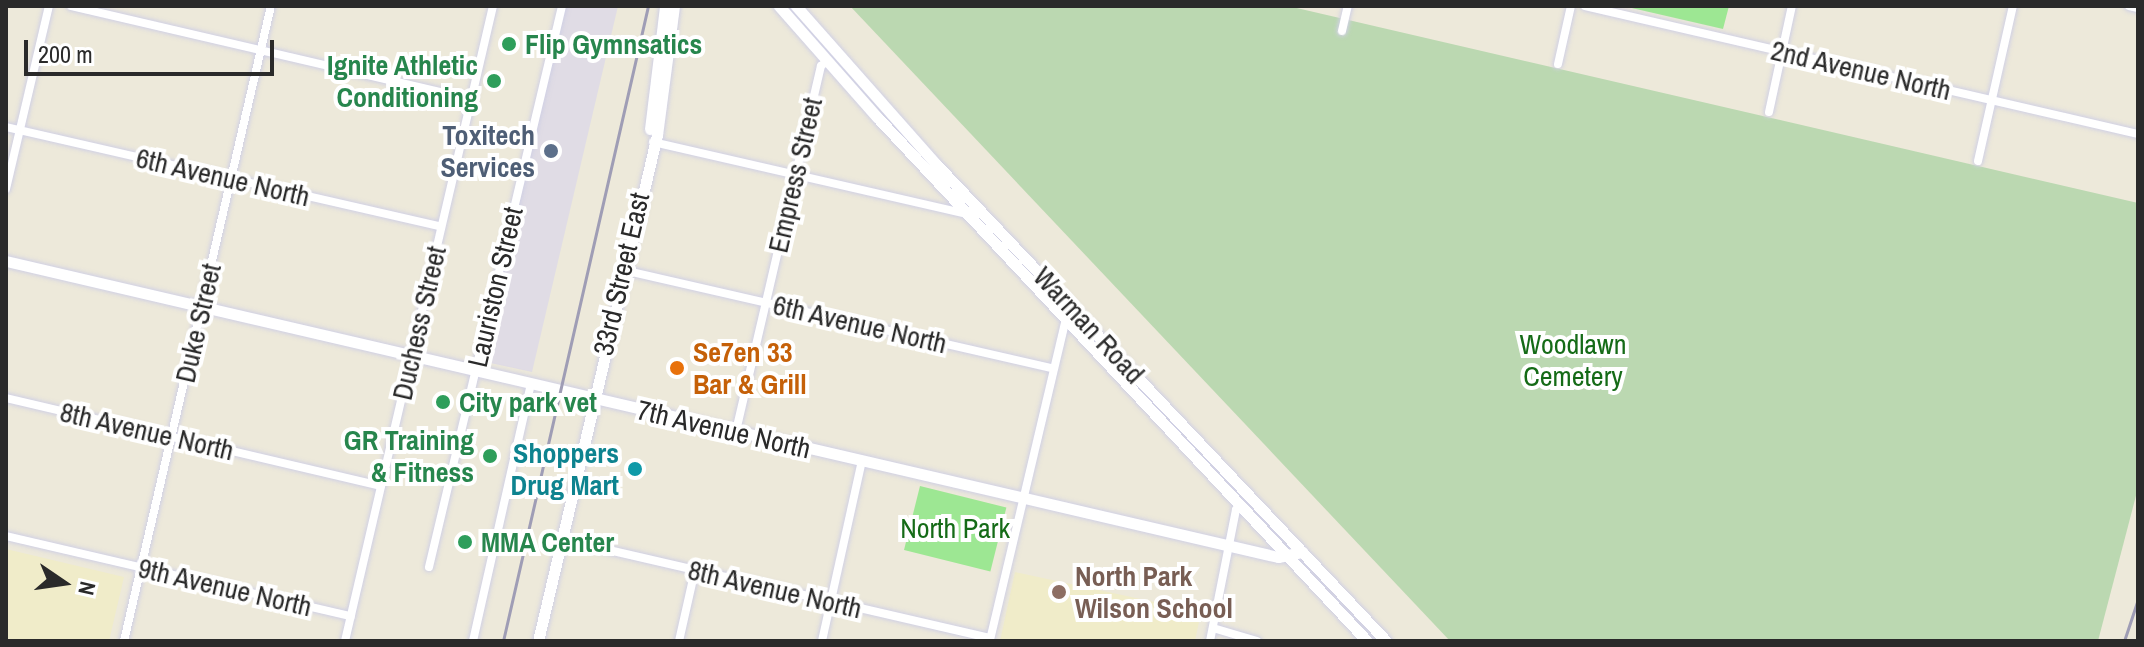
<!DOCTYPE html>
<style>
body{margin:0}
#map{position:relative;width:2144px;height:647px;overflow:hidden;background:#ede9da;font-family:"Archivo Narrow",sans-serif}
div>[style]{position:absolute}
.industrial>*{inset:0;background:#e0dce5}
.education>*{inset:0;background:#f0ecc9}
.green>*{inset:0;background:#9de793;transform-origin:0 0}
.cemetery>*{inset:0;background:#bbd8b1}
.roads{filter:drop-shadow(0 0 2px #d0d0e4) drop-shadow(0 0 2px #d0d0e4)}
.street>*{height:8px;margin:-4px;padding:0 4px;transform-origin:4px;border-radius:4px;background:#fff}
.secondary>*{height:11px;margin:-5.5px;padding:0 5.5px;transform-origin:5.5px;border-radius:5.5px;background:#fff}
.rail>*{height:3px;margin:-1.5px;padding:0 1.5px;transform-origin:1.5px;border-radius:1.5px;background:#9f9db5}
.dots>*{width:22px;height:22px;translate:-50% -50%;box-sizing:border-box;border:4px solid #fff;border-radius:50%}
span{translate:-50% -50%;white-space:nowrap;text-align:center;line-height:1.15;-webkit-text-stroke:8px #fff;paint-order:stroke}
.leisure-label{font-size:28px;color:#27864d;font-weight:700}
.left{translate:0 -50%;text-align:left}
.right{translate:-100% -50%;text-align:right}
.street-label{font-size:28px;color:#2a2a2a}
.service-label{font-size:28px;color:#4e5e75;font-weight:700}
.park-label{font-size:28px;color:#156b17}
.food-label{font-size:28px;color:#c56008;font-weight:700}
.culture-label{font-size:28px;color:#0d838f;font-weight:700}
.education-label{font-size:28px;color:#785e54;font-weight:700}
.frame{position:absolute;inset:0;border:8px solid #2a2a2a;pointer-events:none}
.north{position:absolute;left:24px;top:543px;width:80px;height:80px;-webkit-text-stroke:6px #fff;paint-order:stroke;rotate:103deg;font-size:22px;font-weight:700;line-height:32px;text-align:center;color:#2a2a2a}
.north::after{content:'';display:block;margin:auto;width:28px;height:36px;background:#2a2a2a;clip-path:polygon(50% 0,100% 100%,50% 72%,0 100%)}
.scale{position:absolute;left:24px;top:40px;width:250px;height:36px;box-sizing:border-box;border:4px solid #2a2a2a;border-top:0;padding-left:10px;font-size:24px;line-height:28px;white-space:nowrap;color:#2a2a2a;-webkit-text-stroke:6px #fff;paint-order:stroke}
</style>
<div id="map">
<div class="industrial">
<i style="clip-path:polygon(565px 6px,618px 6px,532px 372px,490px 363px,484px 354px)"></i>
</div>
<div class="education">
<i style="clip-path:polygon(6px 549px,124px 577px,109px 641px,6px 641px)"></i>
<i style="clip-path:polygon(1015px 572px,1201px 612px,1195px 641px,1000px 641px)"></i>
</div>
<div class="green">
<i style="clip-path:polygon(1623px 6px,1729px 6px,1723px 29px)"></i>
<i style="left:920px;top:486px;width:89px;height:66px;rotate:14deg"></i>
</div>
<div class="cemetery">
<i style="clip-path:polygon(850px 6px,1288px 6px,2138px 203px,2138px 488px,2098px 641px,1450px 641px)"></i>
</div>
<div class="roads">
<div class="street">
<i style="left:71px;top:6px;width:411px;rotate:13.1deg"></i>
<i style="left:1585px;top:6px;width:568px;rotate:13.03deg"></i>
<i style="left:2129px;top:6px;width:9px;rotate:13deg"></i>
<i style="left:1342px;top:31px;width:26px;rotate:-77deg"></i>
<i style="left:1558px;top:64px;width:59px;rotate:-77.4deg"></i>
<i style="left:1769px;top:112px;width:108px;rotate:-77.8deg"></i>
<i style="left:6px;top:127px;width:446px;rotate:12.9deg"></i>
<i style="left:653px;top:142px;width:322px;rotate:12.9deg"></i>
<i style="left:1978px;top:161px;width:159px;rotate:-77.3deg"></i>
<i style="left:6px;top:189px;width:188px;rotate:-76.8deg"></i>
<i style="left:623px;top:270px;width:439px;rotate:12.9deg"></i>
<i style="left:6px;top:398px;width:385px;rotate:13.2deg"></i>
<i style="left:736px;top:431px;width:375px;rotate:-76.9deg"></i>
<i style="left:821px;top:66px;width:6px;rotate:-39deg"></i>
<i style="left:6px;top:536px;width:354px;rotate:13.1deg"></i>
<i style="left:561px;top:539px;width:440px;rotate:13deg"></i>
<i style="left:429px;top:567px;width:577px;rotate:-76.66deg"></i>
<i style="left:1213px;top:628px;width:46px;rotate:16.5deg"></i>
<i style="left:990px;top:640px;width:334px;rotate:-76.7deg"></i>
<i style="left:124px;top:641px;width:652px;rotate:-76.97deg"></i>
<i style="left:345px;top:641px;width:652px;rotate:-76.88deg"></i>
<i style="left:473px;top:641px;width:263px;rotate:-77.3deg"></i>
<i style="left:679px;top:641px;width:73px;rotate:-77.3deg"></i>
<i style="left:822px;top:641px;width:184px;rotate:-77.5deg"></i>
<i style="left:1210px;top:641px;width:134px;rotate:-78.8deg"></i>
<i style="left:1236px;top:510px;width:7px;rotate:-27deg"></i>
</div>
<div class="secondary">
<i style="left:779px;top:6px;width:148px;rotate:48.6deg"></i>
<i style="left:877px;top:117px;width:717px;rotate:46.92deg"></i>
<i style="left:796px;top:6px;width:210px;rotate:48.5deg"></i>
<i style="left:935px;top:163px;width:657px;rotate:46.66deg"></i>
<i style="left:650px;top:129px;width:124px;rotate:-83deg"></i>
<i style="left:6px;top:261px;width:1306px;rotate:13.1deg"></i>
<i style="left:1278px;top:557px;width:25px;rotate:-12deg"></i>
<i style="left:538px;top:641px;width:520px;rotate:-76.77deg"></i>
<i style="left:657px;top:135px;width:130px;rotate:-82.5deg"></i>
</div>
</div>
<div class="rail">
<i style="left:503px;top:641px;width:651px;rotate:-77.14deg"></i>
<i style="left:2124px;top:641px;width:44px;rotate:-71.6deg"></i>
</div>
<div class="dots">
<i style="left:509px;top:44px;background:#2e9e5b"></i>
<i style="left:494px;top:81px;background:#2e9e5b"></i>
<i style="left:551px;top:151px;background:#5c6f8a"></i>
<i style="left:677px;top:368px;background:#e8710a"></i>
<i style="left:443px;top:402px;background:#2e9e5b"></i>
<i style="left:490px;top:456px;background:#2e9e5b"></i>
<i style="left:635px;top:469px;background:#0f9aa8"></i>
<i style="left:465px;top:542px;background:#2e9e5b"></i>
<i style="left:1059px;top:592px;background:#8d6e63"></i>
</div>
<div class="leisure-label">
<span class="left" style="left:525px;top:44px">Flip Gymnsatics</span>
<span class="right" style="left:478px;top:81px">Ignite Athletic<br>Conditioning</span>
<span class="left" style="left:459px;top:402px">City park vet</span>
<span class="right" style="left:474px;top:456px">GR Training<br>&amp; Fitness</span>
<span class="left" style="left:481px;top:542px">MMA Center</span>
</div>
<div class="street-label">
<span style="left:1861px;top:70px;rotate:13deg">2nd Avenue North</span>
<span style="left:795px;top:175px;rotate:-77deg">Empress Street</span>
<span style="left:223px;top:177px;rotate:13deg">6th Avenue North</span>
<span style="left:621px;top:274px;rotate:-77deg">33rd Street East</span>
<span style="left:495px;top:287px;rotate:-77deg">Lauriston Street</span>
<span style="left:198px;top:323px;rotate:-77deg">Duke Street</span>
<span style="left:419px;top:323px;rotate:-77deg">Duchess Street</span>
<span style="left:860px;top:324px;rotate:13deg">6th Avenue North</span>
<span style="left:1089px;top:325px;rotate:47deg">Warman Road</span>
<span style="left:724px;top:429px;rotate:13deg">7th Avenue North</span>
<span style="left:147px;top:431px;rotate:13deg">8th Avenue North</span>
<span style="left:225px;top:587px;rotate:13deg">9th Avenue North</span>
<span style="left:775px;top:589px;rotate:13deg">8th Avenue North</span>
</div>
<div class="service-label">
<span class="right" style="left:535px;top:151px">Toxitech<br>Services</span>
</div>
<div class="park-label">
<span style="left:1573px;top:360px">Woodlawn<br>Cemetery</span>
<span style="left:955px;top:528px">North Park</span>
</div>
<div class="food-label">
<span class="left" style="left:693px;top:368px">Se7en 33<br>Bar &amp; Grill</span>
</div>
<div class="culture-label">
<span class="right" style="left:619px;top:469px">Shoppers<br>Drug Mart</span>
</div>
<div class="education-label">
<span class="left" style="left:1075px;top:592px">North Park<br>Wilson School</span>
</div>
<div class="frame"></div>
<div class="north">N</div>
<div class="scale">200 m</div>
</div>
